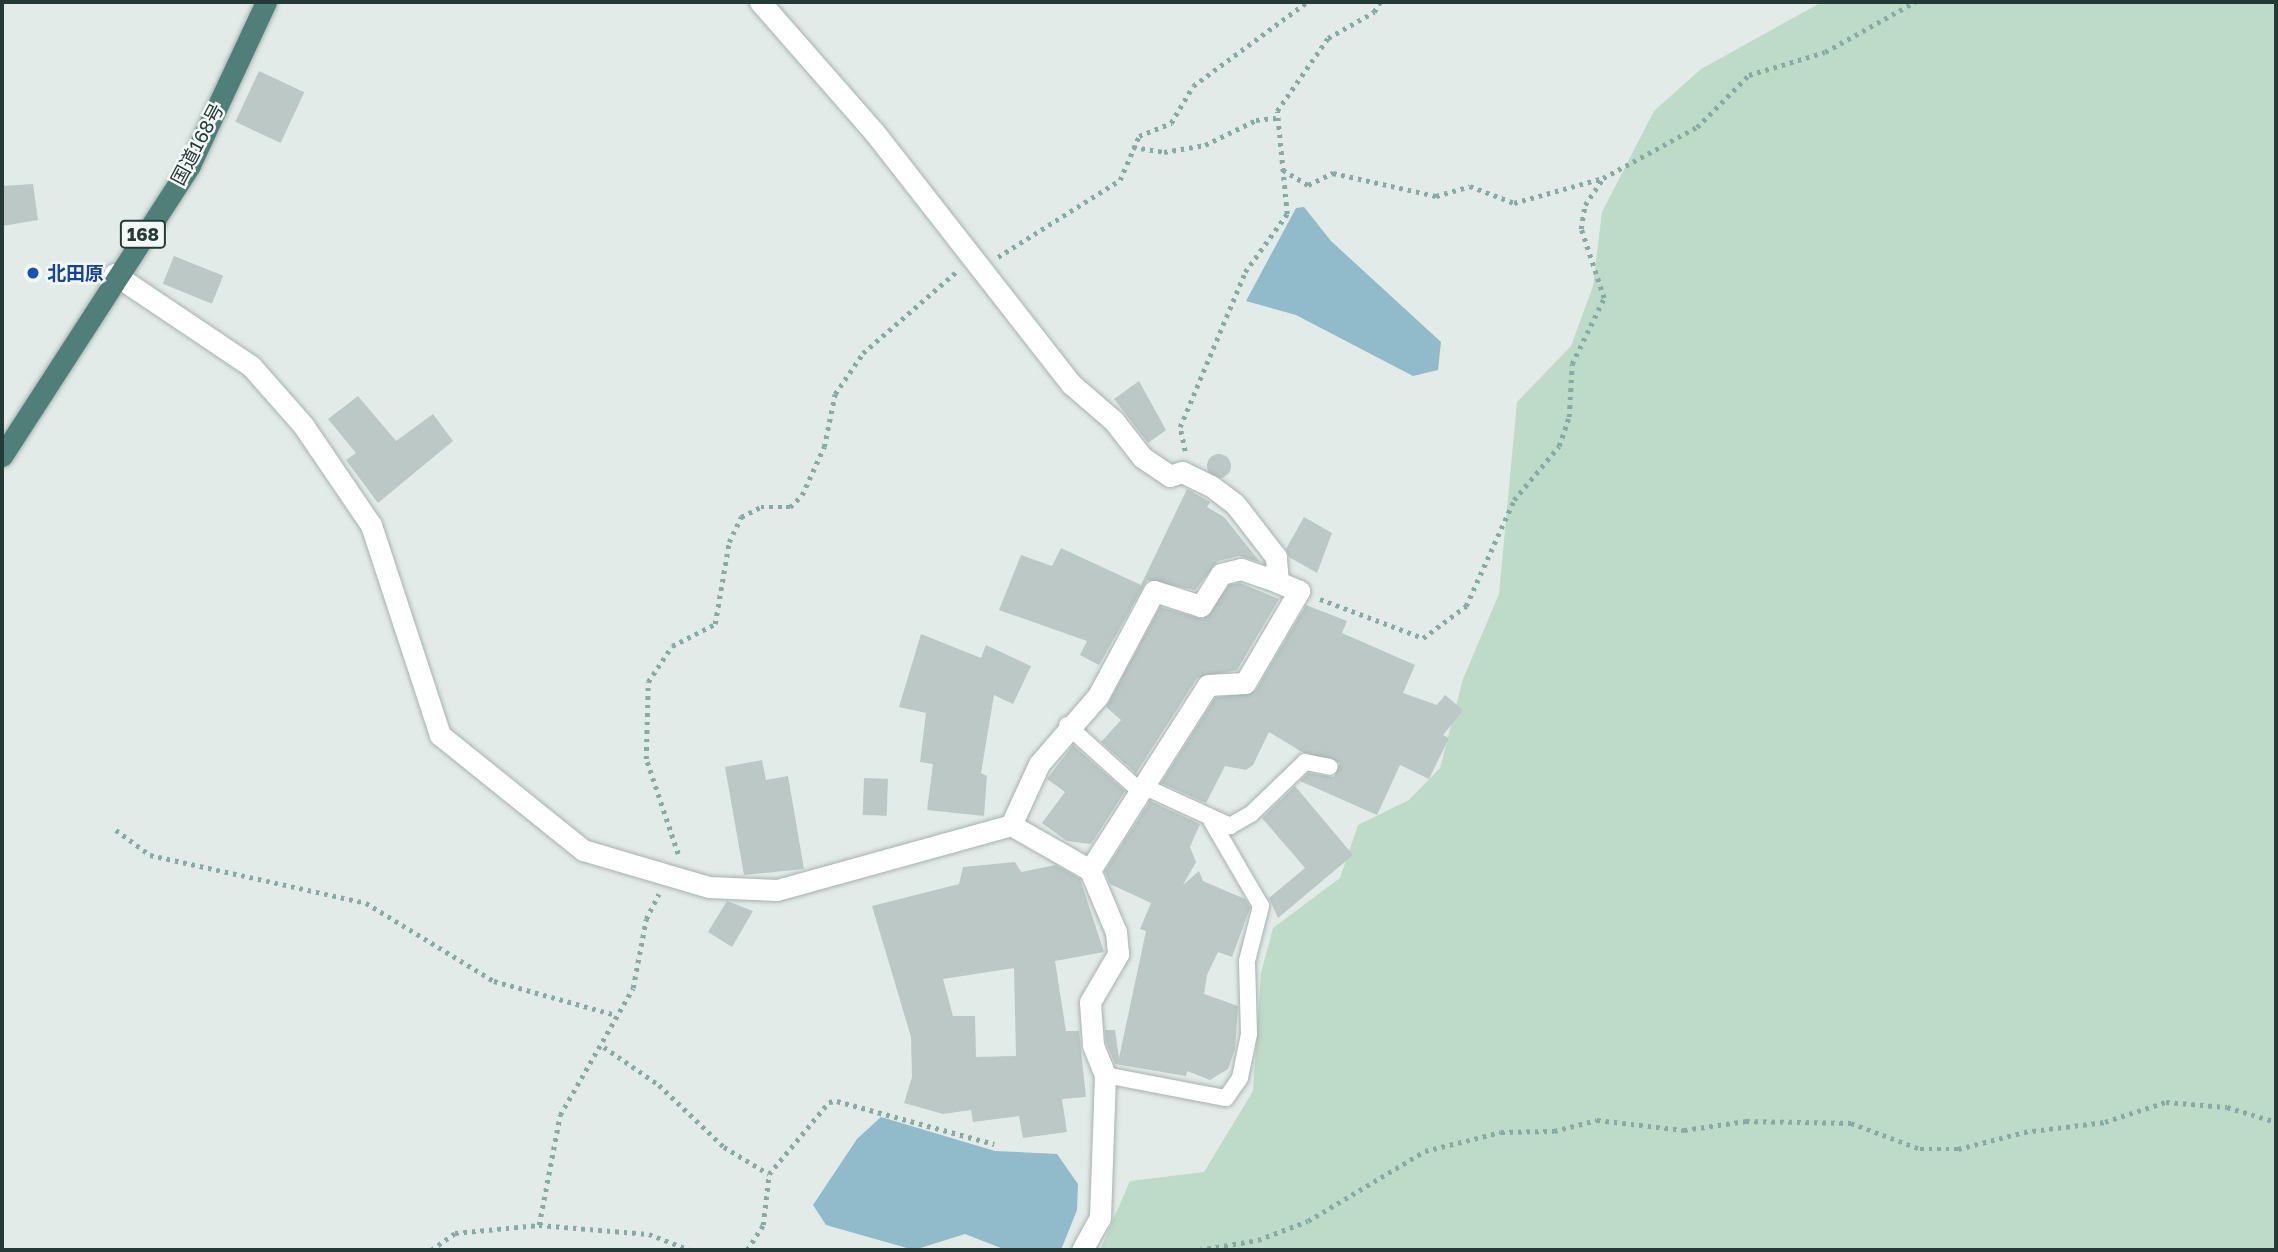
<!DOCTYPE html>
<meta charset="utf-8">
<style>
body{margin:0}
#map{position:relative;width:2278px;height:1252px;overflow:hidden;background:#e3ebe8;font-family:"Golos Text","Noto Sans JP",sans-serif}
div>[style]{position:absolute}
.green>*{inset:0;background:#bedac9}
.water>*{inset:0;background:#91baca}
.building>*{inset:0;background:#bbc8c5;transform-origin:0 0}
.round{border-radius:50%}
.path>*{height:4.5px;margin-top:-2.25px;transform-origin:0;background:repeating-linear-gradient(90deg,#87aba4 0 3.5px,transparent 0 8.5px)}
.roads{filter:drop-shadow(0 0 2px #a6b2af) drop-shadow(0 0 2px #a6b2af)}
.service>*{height:16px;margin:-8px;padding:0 8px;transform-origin:8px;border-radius:8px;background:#fff}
.minor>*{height:21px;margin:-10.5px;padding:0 10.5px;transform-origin:10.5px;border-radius:10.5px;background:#fff}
.trunk>*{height:21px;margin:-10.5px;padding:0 10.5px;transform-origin:10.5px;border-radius:10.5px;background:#507f7a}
.dots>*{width:19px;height:19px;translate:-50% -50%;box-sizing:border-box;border:4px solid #f3f8f6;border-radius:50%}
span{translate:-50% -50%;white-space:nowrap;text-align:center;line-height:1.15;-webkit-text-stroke:5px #f3f8f6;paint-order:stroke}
.shield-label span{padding:2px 5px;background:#f3f8f6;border:2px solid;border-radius:5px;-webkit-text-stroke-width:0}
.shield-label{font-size:18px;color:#253a37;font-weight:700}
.street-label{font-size:19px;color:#253a37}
.transit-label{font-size:19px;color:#164399;font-weight:700}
.left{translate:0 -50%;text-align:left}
.frame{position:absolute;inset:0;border:4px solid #253a37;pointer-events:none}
</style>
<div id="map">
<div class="green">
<i style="clip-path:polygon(1822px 2px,2276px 2px,2276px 1250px,1100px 1250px,1130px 1181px,1204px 1172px,1253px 1091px,1261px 973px,1273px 928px,1340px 878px,1358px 825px,1409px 800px,1440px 768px,1463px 679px,1499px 594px,1517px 402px,1571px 346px,1593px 286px,1602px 212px,1654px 111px,1701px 69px)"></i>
</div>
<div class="water">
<i style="clip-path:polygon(1304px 207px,1331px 241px,1441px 342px,1438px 370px,1413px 376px,1296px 315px,1246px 301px,1296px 208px)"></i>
<i style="clip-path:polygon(881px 1117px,995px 1151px,1057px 1154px,1078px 1184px,1077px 1210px,1061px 1250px,1006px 1250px,965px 1234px,914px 1250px,826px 1225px,813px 1205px,857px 1139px)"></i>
</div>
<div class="building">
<i style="left:259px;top:71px;width:50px;height:56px;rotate:25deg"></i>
<i style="clip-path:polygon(33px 184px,38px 220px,2px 226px,2px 186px)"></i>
<i style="left:174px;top:256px;width:53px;height:30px;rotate:22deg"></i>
<i style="clip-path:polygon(1139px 381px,1166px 430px,1148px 443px,1114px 399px)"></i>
<i style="clip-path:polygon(358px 396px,396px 441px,433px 414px,453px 441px,378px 503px,346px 460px,356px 453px,328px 419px)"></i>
<i class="round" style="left:1207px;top:454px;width:24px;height:24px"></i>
<i style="clip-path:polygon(1187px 489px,1210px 502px,1207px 507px,1224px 517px,1260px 562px,1239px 556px,1218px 561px,1195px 590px,1147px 580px,1099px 665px,1080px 655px,1087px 641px,999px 610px,1021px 555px,1052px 566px,1061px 548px,1141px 585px)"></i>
<i style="clip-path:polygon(1304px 517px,1332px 533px,1317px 573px,1289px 557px,1286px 549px)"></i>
<i style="clip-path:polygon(1240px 583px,1279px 599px,1237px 670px,1197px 678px,1136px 773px,1101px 742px,1121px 720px,1106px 707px,1160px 607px,1203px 619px,1229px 585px)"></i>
<i style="clip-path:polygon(1306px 605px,1347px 621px,1342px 633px,1415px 665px,1403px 693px,1437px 705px,1445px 695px,1463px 710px,1443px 735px,1449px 738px,1429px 779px,1400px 765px,1377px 815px,1300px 781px,1308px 773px,1334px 777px,1340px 763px,1302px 752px,1269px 732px,1253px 765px,1246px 770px,1225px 766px,1206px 803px,1161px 783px,1215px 698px,1256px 690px)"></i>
<i style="clip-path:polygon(921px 634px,981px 658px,986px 645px,1031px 666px,1013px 704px,994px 695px,981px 773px,987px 776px,984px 816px,927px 810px,933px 764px,920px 762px,926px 713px,899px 707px)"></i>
<i style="clip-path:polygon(1073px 745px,1125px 791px,1091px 844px,1067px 841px,1042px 823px,1065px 792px,1047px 779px)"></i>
<i style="clip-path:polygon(762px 760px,766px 780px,788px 776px,804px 869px,744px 875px,725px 767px)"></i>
<i style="left:864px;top:778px;width:24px;height:37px;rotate:2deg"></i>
<i style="clip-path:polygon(1295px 786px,1353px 855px,1278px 918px,1269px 898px,1305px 868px,1262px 818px)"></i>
<i style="clip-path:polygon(1150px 801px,1200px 824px,1190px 847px,1196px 862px,1183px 885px,1199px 871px,1203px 881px,1245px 899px,1250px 908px,1232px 957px,1218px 952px,1207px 975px,1204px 994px,1238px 1006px,1235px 1049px,1228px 1069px,1210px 1080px,1187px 1071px,1186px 1076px,1115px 1064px,1106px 1042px,1105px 1030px,1115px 1030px,1119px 1058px,1146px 931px,1140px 929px,1151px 903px,1110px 884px,1105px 871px)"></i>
<i style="clip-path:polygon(evenodd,1015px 862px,1021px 872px,1056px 865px,1080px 879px,1104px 952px,1055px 961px,1066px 1031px,1079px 1031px,1086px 1097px,1062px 1099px,1067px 1132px,1023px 1138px,1019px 1116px,973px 1122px,971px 1110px,943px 1114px,904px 1103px,912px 1077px,911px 1037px,872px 906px,959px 884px,963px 867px,1015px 862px,1014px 968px,1016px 1056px,976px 1057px,975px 1016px,953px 1016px,943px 979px,1014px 968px)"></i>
<i style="clip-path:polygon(727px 901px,753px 911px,732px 947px,708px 932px)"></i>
</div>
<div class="path">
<i style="left:1133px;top:147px;width:31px;rotate:9deg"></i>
<i style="left:1164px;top:152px;width:42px;rotate:-9.7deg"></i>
<i style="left:1205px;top:145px;width:57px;rotate:-26.1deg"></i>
<i style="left:1256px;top:120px;width:20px;rotate:-6deg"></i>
<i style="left:1283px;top:170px;width:29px;rotate:31deg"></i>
<i style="left:1308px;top:185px;width:28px;rotate:-26deg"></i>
<i style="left:1333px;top:173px;width:106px;rotate:12.6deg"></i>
<i style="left:1436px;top:196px;width:35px;rotate:-16deg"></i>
<i style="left:1470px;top:186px;width:47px;rotate:21.1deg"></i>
<i style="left:1514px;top:203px;width:92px;rotate:-15.7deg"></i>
<i style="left:998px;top:257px;width:144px;rotate:-32.3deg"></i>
<i style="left:1120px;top:180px;width:48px;rotate:-66.6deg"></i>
<i style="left:1139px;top:136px;width:35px;rotate:-22deg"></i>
<i style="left:1171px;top:123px;width:43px;rotate:-59.3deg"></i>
<i style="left:1193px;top:86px;width:142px;rotate:-36.4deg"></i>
<i style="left:1185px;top:451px;width:25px;rotate:-102deg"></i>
<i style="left:1180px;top:427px;width:168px;rotate:-67.2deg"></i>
<i style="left:1245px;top:272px;width:72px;rotate:-54.1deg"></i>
<i style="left:1287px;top:214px;width:103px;rotate:-95.5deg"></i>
<i style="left:1277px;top:111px;width:89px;rotate:-55.1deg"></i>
<i style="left:1328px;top:38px;width:53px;rotate:-29.5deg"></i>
<i style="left:1374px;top:12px;width:12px;rotate:-59deg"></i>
<i style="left:1320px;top:599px;width:110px;rotate:20.7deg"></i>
<i style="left:1423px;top:638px;width:54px;rotate:-36.7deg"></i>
<i style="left:1466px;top:606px;width:116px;rotate:-65.6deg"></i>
<i style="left:1514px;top:500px;width:70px;rotate:-50.2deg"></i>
<i style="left:1559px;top:446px;width:31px;rotate:-71deg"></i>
<i style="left:1569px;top:417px;width:53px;rotate:-86.8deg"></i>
<i style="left:1572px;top:364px;width:73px;rotate:-64.1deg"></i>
<i style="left:1604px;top:298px;width:73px;rotate:-108.4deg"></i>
<i style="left:1581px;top:229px;width:24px;rotate:-81deg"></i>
<i style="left:1585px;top:205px;width:32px;rotate:-56deg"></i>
<i style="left:1603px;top:178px;width:107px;rotate:-28.5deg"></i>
<i style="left:1697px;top:127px;width:74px;rotate:-45deg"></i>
<i style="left:1749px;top:75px;width:79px;rotate:-16.8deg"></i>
<i style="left:1825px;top:52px;width:103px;rotate:-29.1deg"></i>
<i style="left:116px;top:830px;width:42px;rotate:36.3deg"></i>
<i style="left:150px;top:855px;width:221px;rotate:12.5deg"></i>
<i style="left:366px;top:903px;width:150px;rotate:31.4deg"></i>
<i style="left:494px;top:981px;width:127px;rotate:15.6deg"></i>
<i style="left:678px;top:854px;width:100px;rotate:-108.6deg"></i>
<i style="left:646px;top:759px;width:77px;rotate:-88.5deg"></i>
<i style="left:648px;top:682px;width:43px;rotate:-56.3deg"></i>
<i style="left:672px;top:646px;width:48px;rotate:-27.1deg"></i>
<i style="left:715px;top:624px;width:83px;rotate:-80.3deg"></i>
<i style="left:729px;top:542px;width:28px;rotate:-64deg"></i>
<i style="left:741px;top:517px;width:22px;rotate:-27deg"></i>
<i style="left:761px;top:507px;width:29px"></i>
<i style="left:790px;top:507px;width:17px;rotate:-45deg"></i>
<i style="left:802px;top:495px;width:53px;rotate:-65.4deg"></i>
<i style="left:824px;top:447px;width:54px;rotate:-78.3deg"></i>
<i style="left:835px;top:394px;width:50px;rotate:-55.7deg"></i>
<i style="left:863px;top:353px;width:125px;rotate:-41.1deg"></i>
<i style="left:604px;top:1047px;width:67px;rotate:34.6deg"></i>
<i style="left:659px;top:1085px;width:90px;rotate:43.6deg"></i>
<i style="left:724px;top:1147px;width:52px;rotate:31deg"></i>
<i style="left:769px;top:1174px;width:94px;rotate:-50.2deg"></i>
<i style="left:829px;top:1102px;width:8px;rotate:-7deg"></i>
<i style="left:837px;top:1101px;width:163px;rotate:15.3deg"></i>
<i style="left:539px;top:1225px;width:112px;rotate:-79.2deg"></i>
<i style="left:560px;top:1115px;width:146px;rotate:-60.1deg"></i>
<i style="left:633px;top:988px;width:70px;rotate:-79.3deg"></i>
<i style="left:646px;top:919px;width:28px;rotate:-63deg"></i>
<i style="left:431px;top:1250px;width:29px;rotate:-35deg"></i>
<i style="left:455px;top:1233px;width:84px;rotate:-5.4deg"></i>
<i style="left:539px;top:1225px;width:110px;rotate:4.7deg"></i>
<i style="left:649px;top:1234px;width:44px;rotate:21.3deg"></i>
<i style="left:747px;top:1250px;width:30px;rotate:-57deg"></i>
<i style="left:763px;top:1225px;width:51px;rotate:-83.3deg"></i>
<i style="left:1199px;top:1250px;width:60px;rotate:-9.6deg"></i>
<i style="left:1258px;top:1240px;width:53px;rotate:-20.8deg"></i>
<i style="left:1308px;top:1221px;width:136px;rotate:-30.9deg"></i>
<i style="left:1425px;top:1151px;width:78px;rotate:-14deg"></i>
<i style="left:1501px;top:1132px;width:53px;rotate:-1.1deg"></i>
<i style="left:1554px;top:1131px;width:44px;rotate:-14.3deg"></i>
<i style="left:1597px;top:1120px;width:88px;rotate:6.6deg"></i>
<i style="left:1684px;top:1130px;width:63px;rotate:-8.3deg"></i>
<i style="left:1746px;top:1121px;width:105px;rotate:1.1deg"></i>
<i style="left:1851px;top:1123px;width:74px;rotate:20.6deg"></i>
<i style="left:1920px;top:1149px;width:38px"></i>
<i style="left:1958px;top:1149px;width:68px;rotate:-14.4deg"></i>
<i style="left:2024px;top:1132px;width:82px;rotate:-7deg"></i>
<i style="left:2105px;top:1122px;width:64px;rotate:-18.2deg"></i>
<i style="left:2166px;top:1102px;width:61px;rotate:4.7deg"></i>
<i style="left:2227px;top:1107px;width:51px;rotate:17deg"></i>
</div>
<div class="roads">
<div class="service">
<i style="left:1067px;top:725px;width:100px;rotate:42.2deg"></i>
<i style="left:1145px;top:787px;width:94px;rotate:24.6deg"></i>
<i style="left:1230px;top:826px;width:24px;rotate:-30deg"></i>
<i style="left:1251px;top:814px;width:75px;rotate:-43.9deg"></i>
<i style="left:1305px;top:762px;width:25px;rotate:11deg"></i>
<i style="left:1105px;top:1075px;width:123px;rotate:10.8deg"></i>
<i style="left:1226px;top:1098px;width:24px;rotate:-55deg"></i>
<i style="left:1240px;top:1078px;width:45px;rotate:-78.4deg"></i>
<i style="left:1249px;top:1034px;width:73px;rotate:-91.6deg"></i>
<i style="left:1247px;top:961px;width:57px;rotate:-75.7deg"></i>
<i style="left:1261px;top:906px;width:99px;rotate:-120.2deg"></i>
</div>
<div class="minor">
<i style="left:114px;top:274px;width:165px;rotate:33.9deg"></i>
<i style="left:251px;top:366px;width:79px;rotate:48.6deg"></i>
<i style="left:303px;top:425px;width:121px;rotate:55.8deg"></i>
<i style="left:371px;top:525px;width:221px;rotate:71.8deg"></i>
<i style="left:440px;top:735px;width:184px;rotate:38.8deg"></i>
<i style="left:583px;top:850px;width:131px;rotate:16.4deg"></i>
<i style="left:709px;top:887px;width:68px;rotate:2.5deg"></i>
<i style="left:777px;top:890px;width:243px;rotate:-15.5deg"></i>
<i style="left:1011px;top:825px;width:91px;rotate:29.7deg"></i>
<i style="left:1090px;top:870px;width:219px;rotate:-57.5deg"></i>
<i style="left:1208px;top:685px;width:37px;rotate:-3deg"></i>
<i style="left:1245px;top:683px;width:107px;rotate:-59.6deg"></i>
<i style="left:1299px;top:591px;width:23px;rotate:-157deg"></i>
<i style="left:1278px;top:582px;width:25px;rotate:-95deg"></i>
<i style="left:1276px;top:557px;width:67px;rotate:-127.7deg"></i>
<i style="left:1235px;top:504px;width:30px;rotate:-143deg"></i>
<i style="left:1211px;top:486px;width:32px;rotate:-154deg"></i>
<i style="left:1182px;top:472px;width:13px;rotate:162deg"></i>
<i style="left:1170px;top:476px;width:34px;rotate:-146deg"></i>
<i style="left:1142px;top:457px;width:46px;rotate:-127.9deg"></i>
<i style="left:1114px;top:421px;width:57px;rotate:-139.3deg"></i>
<i style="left:1071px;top:384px;width:320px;rotate:-128deg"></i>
<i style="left:874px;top:132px;width:173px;rotate:-131.2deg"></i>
<i style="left:1011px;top:825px;width:67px;rotate:-65.3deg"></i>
<i style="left:1039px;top:764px;width:90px;rotate:-49.1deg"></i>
<i style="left:1098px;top:696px;width:119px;rotate:-61.9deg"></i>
<i style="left:1154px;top:591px;width:49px;rotate:17.7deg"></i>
<i style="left:1201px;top:606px;width:38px;rotate:-58deg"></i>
<i style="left:1221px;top:574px;width:21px;rotate:-14deg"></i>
<i style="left:1241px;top:569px;width:39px;rotate:19deg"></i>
<i style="left:1082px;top:1250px;width:37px;rotate:-61deg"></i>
<i style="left:1100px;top:1218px;width:143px;rotate:-88deg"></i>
<i style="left:1105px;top:1075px;width:32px;rotate:-112deg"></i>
<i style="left:1093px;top:1045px;width:43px;rotate:-94deg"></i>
<i style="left:1090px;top:1002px;width:56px;rotate:-59.7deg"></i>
<i style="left:1118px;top:954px;width:22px;rotate:-95deg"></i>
<i style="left:1116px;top:932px;width:67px;rotate:-112.8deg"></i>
</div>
<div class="trunk">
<i style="left:2px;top:456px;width:346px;rotate:-57.1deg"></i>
<i style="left:190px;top:165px;width:180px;rotate:-65deg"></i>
</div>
</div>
<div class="dots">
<i style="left:33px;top:273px;background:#1a4fb4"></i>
</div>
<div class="shield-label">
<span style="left:143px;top:234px">168</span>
</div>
<div class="street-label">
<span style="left:197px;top:144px;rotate:-62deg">国道168号</span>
</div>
<div class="transit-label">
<span class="left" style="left:47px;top:273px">北田原</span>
</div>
<div class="frame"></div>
</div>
